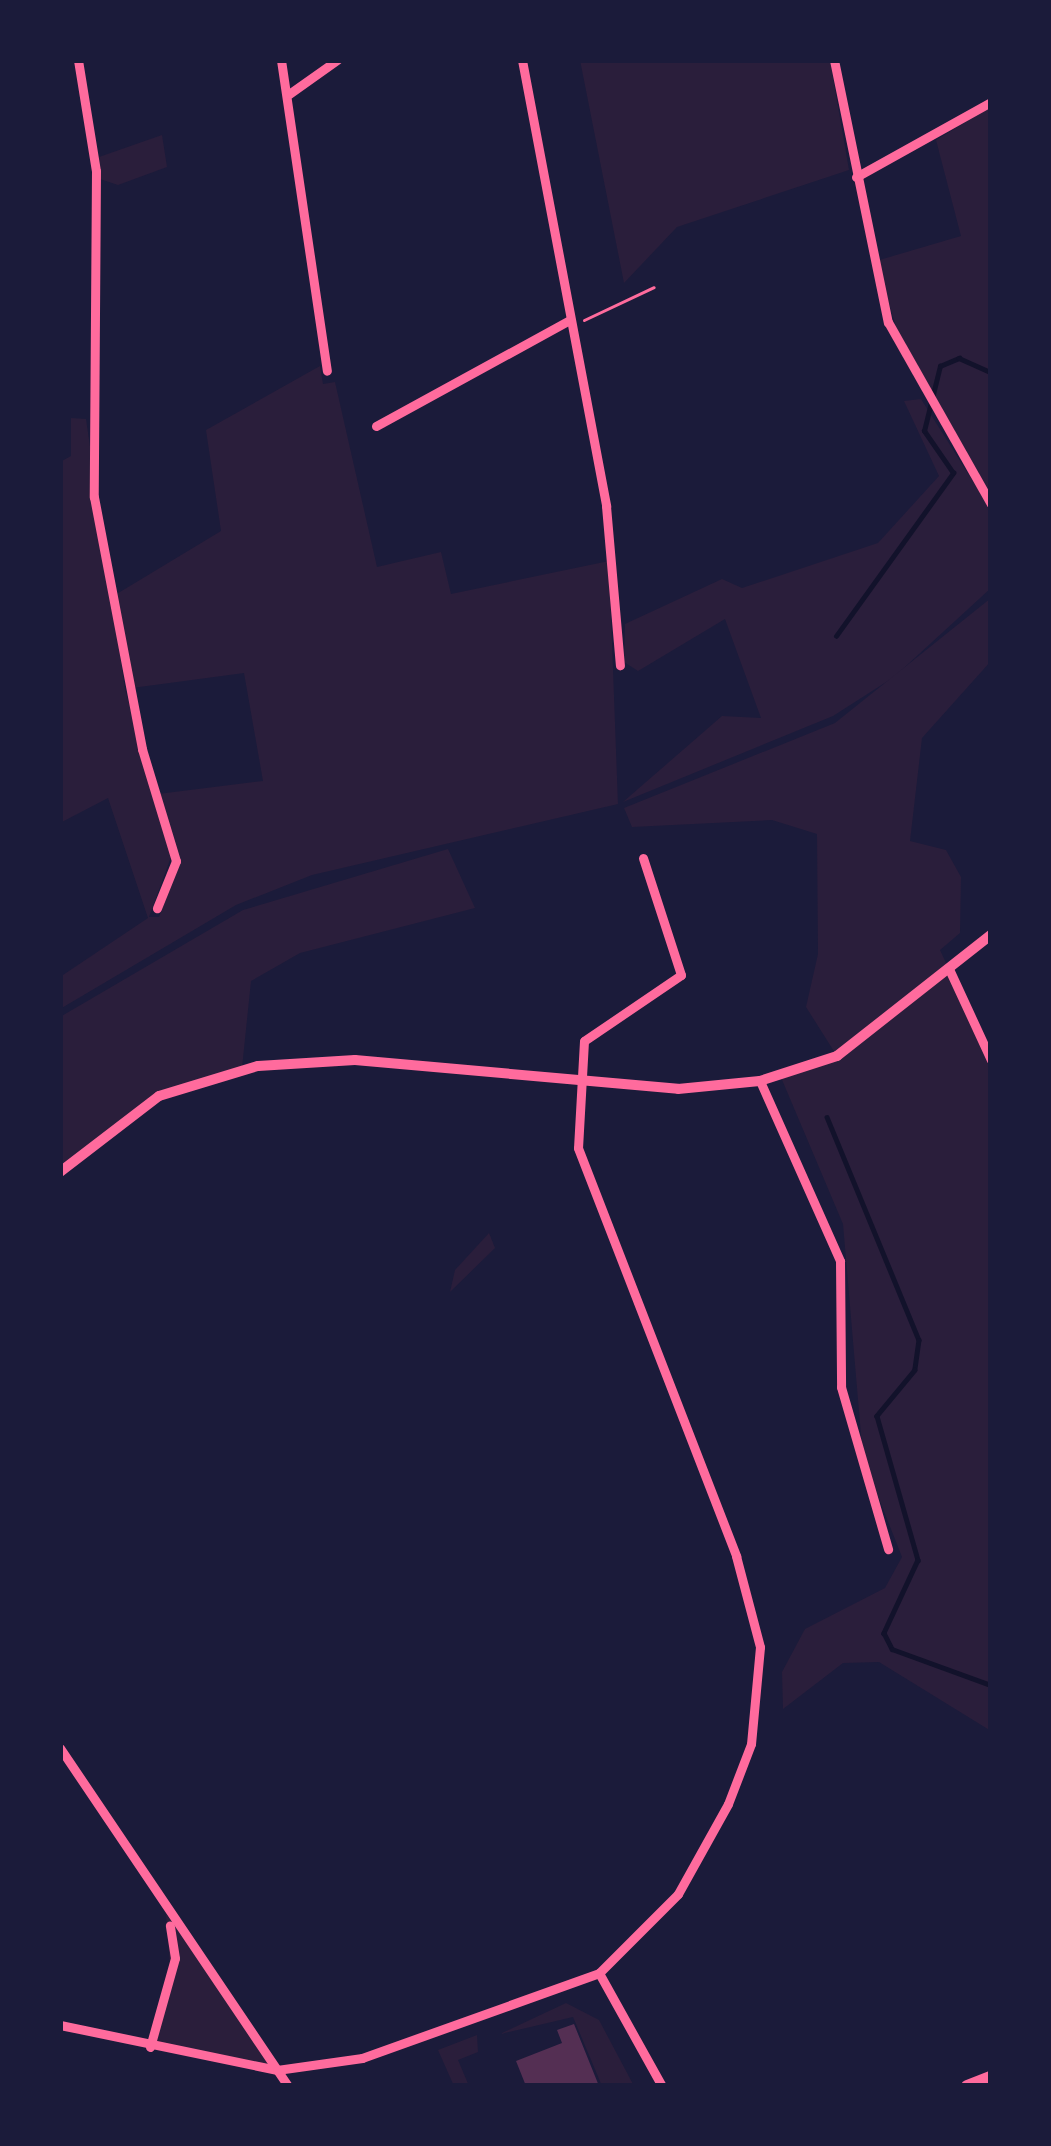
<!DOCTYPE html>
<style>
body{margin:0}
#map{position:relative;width:1051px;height:2146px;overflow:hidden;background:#1b1b3a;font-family:"Fira Sans",sans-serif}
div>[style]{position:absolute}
.green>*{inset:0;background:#2a1e3b}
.stream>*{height:4.5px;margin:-2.25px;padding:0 2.25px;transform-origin:2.25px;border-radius:2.25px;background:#12122b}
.building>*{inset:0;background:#542f53}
.path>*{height:3px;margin:-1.5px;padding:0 1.5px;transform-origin:1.5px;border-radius:1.5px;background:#ff6b9d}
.minor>*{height:9px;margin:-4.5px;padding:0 4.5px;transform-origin:4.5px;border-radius:4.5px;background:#ff6b9d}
.tertiary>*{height:10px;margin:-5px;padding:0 5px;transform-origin:5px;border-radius:5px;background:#ff6b9d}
.secondary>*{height:12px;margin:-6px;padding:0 6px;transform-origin:6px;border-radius:6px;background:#ff6b9d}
span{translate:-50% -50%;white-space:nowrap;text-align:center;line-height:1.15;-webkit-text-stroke:12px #1b1b3a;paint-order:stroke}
.frame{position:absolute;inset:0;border:63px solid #1b1b3a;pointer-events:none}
</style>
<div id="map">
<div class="green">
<i style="clip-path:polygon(580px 60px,830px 60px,849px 170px,677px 227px,624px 283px)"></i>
<i style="clip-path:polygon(991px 107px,991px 494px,897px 330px,876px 261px,961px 236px,936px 140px)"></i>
<i style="clip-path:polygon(162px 135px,167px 167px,118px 185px,100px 179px,99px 157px)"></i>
<i style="clip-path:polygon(320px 366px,323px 384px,335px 382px,377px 567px,441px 552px,451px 594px,609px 561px,618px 804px,312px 875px,236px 905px,60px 1009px,60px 977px,148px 918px,108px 798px,60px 823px,60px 462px,71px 456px,71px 418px,86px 419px,125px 689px,171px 857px,149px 917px,159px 917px,180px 864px,158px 794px,263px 781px,244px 673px,132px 688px,115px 595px,221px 531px,206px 430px)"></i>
<i style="clip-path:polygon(921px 399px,991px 510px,991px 588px,894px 677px,833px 716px,623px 802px,722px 716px,761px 718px,725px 619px,638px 671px,624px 662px,625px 624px,722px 579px,742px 588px,878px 543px,939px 476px,904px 401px)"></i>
<i style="clip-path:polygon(991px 598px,991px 661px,922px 738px,910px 841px,946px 850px,961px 877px,960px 933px,940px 950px,991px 1060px,991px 1731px,879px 1662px,843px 1663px,783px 1709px,782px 1672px,805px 1629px,885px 1588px,902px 1557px,863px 1458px,843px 1224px,780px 1075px,837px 1056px,806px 1007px,818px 954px,817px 834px,772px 820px,632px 827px,624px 808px,835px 723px)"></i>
<i style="clip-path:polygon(448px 849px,475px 908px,300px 953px,251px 981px,242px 1068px,159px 1096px,60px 1172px,60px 1017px,243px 910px)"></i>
<i style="clip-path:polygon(489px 1233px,495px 1248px,450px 1292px,455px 1270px)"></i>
<i style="clip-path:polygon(166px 1914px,277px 2070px,150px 2047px,171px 1979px)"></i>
<i style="clip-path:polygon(566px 2003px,599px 2020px,634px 2086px,602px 2086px,573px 2017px,500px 2034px)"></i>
<i style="clip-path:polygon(477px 2035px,478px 2052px,458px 2060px,469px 2086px,454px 2086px,438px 2050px)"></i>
</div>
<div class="stream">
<i style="left:836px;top:636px;width:201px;rotate:-54.3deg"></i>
<i style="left:953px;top:473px;width:51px;rotate:-124.6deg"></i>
<i style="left:924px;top:431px;width:67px;rotate:-76.2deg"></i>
<i style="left:940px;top:366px;width:21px;rotate:-23deg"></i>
<i style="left:959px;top:358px;width:35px;rotate:24deg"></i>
<i style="left:827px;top:1117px;width:241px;rotate:67.6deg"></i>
<i style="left:919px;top:1340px;width:30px;rotate:98deg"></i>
<i style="left:915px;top:1370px;width:60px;rotate:129.6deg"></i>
<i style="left:877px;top:1416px;width:150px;rotate:74.1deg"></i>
<i style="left:918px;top:1560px;width:81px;rotate:115deg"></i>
<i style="left:884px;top:1633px;width:18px;rotate:63deg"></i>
<i style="left:892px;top:1649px;width:105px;rotate:20deg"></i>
</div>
<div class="building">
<i style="clip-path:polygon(574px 2024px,599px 2086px,526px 2086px,516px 2061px,562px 2043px,557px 2030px)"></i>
</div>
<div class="path">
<i style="left:584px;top:320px;width:77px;rotate:-25.2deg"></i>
</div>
<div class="minor">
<i style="left:78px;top:60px;width:112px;rotate:80.8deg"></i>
<i style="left:96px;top:171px;width:326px;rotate:90.4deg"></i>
<i style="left:94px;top:497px;width:257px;rotate:79.2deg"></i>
<i style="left:142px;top:749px;width:117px;rotate:73.1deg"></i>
<i style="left:176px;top:861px;width:51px;rotate:112deg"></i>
<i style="left:281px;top:60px;width:314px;rotate:81.6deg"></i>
<i style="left:522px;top:60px;width:454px;rotate:79.3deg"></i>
<i style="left:606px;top:506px;width:160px;rotate:85deg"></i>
<i style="left:834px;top:60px;width:268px;rotate:78.4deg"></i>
<i style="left:888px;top:322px;width:209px;rotate:60.5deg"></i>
<i style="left:289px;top:94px;width:59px;rotate:-35.3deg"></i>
<i style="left:856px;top:177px;width:154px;rotate:-29.1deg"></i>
<i style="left:376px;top:426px;width:221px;rotate:-28.7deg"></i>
<i style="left:643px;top:858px;width:123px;rotate:72deg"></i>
<i style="left:681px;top:975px;width:117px;rotate:145.8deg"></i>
<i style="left:584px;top:1041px;width:107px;rotate:93.2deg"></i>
<i style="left:578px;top:1148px;width:438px;rotate:68.8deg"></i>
<i style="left:736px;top:1556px;width:94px;rotate:75.2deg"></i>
<i style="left:760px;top:1647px;width:97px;rotate:95.3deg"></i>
<i style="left:751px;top:1744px;width:64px;rotate:111deg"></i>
<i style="left:728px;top:1804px;width:103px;rotate:119.1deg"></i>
<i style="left:678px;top:1894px;width:112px;rotate:135deg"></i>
<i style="left:599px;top:1973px;width:129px;rotate:60.9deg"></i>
<i style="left:949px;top:969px;width:100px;rotate:65.2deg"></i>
<i style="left:760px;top:1081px;width:197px;rotate:66deg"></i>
<i style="left:840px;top:1261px;width:126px;rotate:89.5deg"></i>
<i style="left:841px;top:1387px;width:169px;rotate:73.8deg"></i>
<i style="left:60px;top:1748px;width:408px;rotate:56deg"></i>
<i style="left:60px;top:2025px;width:222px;rotate:11.7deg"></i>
<i style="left:277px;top:2070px;width:86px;rotate:-8deg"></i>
<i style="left:362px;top:2058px;width:252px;rotate:-19.7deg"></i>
<i style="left:150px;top:2047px;width:92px;rotate:-74.3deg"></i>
<i style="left:175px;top:1958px;width:33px;rotate:-99deg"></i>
</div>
<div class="tertiary">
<i style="left:60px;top:1172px;width:125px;rotate:-37.5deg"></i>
<i style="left:159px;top:1096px;width:103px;rotate:-16.9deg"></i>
<i style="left:258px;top:1066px;width:97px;rotate:-3.5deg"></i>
<i style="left:355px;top:1060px;width:324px;rotate:5.1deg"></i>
<i style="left:678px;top:1089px;width:82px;rotate:-5.6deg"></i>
<i style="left:760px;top:1081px;width:81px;rotate:-18deg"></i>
<i style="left:837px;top:1056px;width:196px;rotate:-38.2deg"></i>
</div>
<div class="secondary">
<i style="left:967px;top:2086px;width:26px;rotate:-21deg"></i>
</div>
<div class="frame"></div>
</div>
